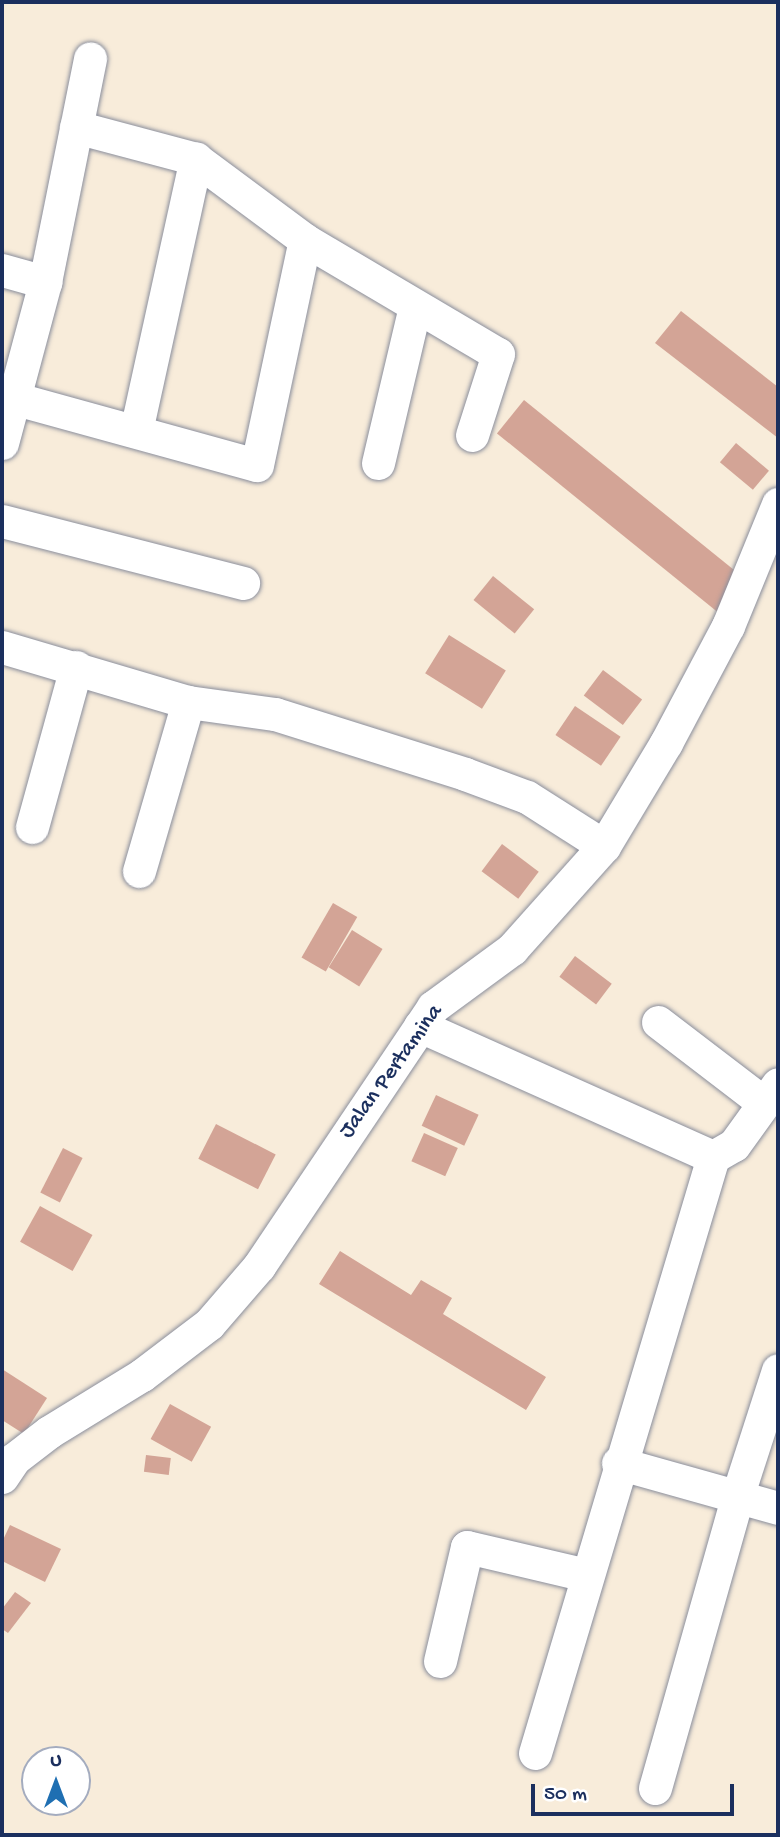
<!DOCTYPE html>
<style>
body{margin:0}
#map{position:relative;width:780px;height:1837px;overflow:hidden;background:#f8ecda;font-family:"Gochi Hand",sans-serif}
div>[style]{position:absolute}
.building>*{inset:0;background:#d3a496;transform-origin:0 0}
.roads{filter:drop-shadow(0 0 2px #8a8e9c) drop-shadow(0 0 2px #8a8e9c)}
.minor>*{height:33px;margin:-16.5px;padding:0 16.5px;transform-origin:16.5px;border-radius:16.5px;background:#fff}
span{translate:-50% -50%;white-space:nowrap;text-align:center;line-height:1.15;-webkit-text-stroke:6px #fff;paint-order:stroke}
.street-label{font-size:23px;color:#1b2f5e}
.frame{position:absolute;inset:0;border:4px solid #1b2f5e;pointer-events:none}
.north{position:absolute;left:21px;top:1746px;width:70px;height:70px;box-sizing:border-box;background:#fff;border:2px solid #a4acbf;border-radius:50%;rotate:0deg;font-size:19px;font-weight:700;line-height:28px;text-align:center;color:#1b2f5e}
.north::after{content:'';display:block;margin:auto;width:24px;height:32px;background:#1f6fb2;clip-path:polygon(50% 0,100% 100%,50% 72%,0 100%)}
.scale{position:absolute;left:531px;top:1784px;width:203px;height:32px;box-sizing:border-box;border:4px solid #1b2f5e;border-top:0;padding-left:9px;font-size:21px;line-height:24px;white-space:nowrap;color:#1b2f5e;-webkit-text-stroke:5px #fff;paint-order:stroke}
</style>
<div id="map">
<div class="building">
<i style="clip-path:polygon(681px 311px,778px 387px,778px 438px,655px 343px)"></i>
<i style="left:524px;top:400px;width:283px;height:43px;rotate:39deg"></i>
<i style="left:736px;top:443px;width:43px;height:25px;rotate:40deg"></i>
<i style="left:493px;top:576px;width:53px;height:31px;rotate:39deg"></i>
<i style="left:449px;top:635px;width:67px;height:45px;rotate:32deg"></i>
<i style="left:603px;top:670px;width:49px;height:32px;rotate:37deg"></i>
<i style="left:575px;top:706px;width:55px;height:35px;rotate:34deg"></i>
<i style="left:502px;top:844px;width:46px;height:34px;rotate:37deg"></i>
<i style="left:333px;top:903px;width:28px;height:63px;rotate:30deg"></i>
<i style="left:352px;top:930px;width:36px;height:44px;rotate:32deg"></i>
<i style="left:575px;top:956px;width:46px;height:26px;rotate:37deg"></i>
<i style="left:436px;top:1095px;width:47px;height:34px;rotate:25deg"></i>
<i style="left:216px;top:1124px;width:67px;height:39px;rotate:27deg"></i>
<i style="left:424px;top:1133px;width:37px;height:31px;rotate:24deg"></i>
<i style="left:63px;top:1148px;width:22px;height:50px;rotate:27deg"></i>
<i style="left:40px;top:1206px;width:60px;height:41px;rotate:29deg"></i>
<i style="clip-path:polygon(340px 1251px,411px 1295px,421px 1280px,452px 1298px,443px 1314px,546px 1377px,526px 1410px,319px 1284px)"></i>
<i style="clip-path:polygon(2px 1369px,47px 1398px,24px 1434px,2px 1420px)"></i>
<i style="left:170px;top:1404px;width:47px;height:40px;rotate:29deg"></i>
<i style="left:146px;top:1455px;width:25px;height:17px;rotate:7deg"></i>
<i style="clip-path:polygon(10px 1525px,61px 1549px,45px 1582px,2px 1561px,2px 1542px)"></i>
<i style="clip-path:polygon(15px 1592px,31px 1603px,8px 1633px,2px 1629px,2px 1609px)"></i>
</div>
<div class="roads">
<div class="minor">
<i style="left:76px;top:127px;width:124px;rotate:14.9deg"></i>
<i style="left:2px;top:270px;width:45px;rotate:15.6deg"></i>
<i style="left:2px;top:395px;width:264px;rotate:15.4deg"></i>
<i style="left:257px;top:465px;width:230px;rotate:-78deg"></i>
<i style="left:136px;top:431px;width:279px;rotate:-77.6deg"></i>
<i style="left:196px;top:159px;width:136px;rotate:36.6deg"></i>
<i style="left:305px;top:240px;width:224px;rotate:30.6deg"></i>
<i style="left:498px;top:354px;width:85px;rotate:107.8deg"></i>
<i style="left:2px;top:443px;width:167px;rotate:-75deg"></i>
<i style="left:45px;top:282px;width:228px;rotate:-78.6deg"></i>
<i style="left:378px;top:463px;width:161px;rotate:-76.7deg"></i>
<i style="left:2px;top:521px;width:249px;rotate:14.4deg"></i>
<i style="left:2px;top:647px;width:194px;rotate:16.5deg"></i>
<i style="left:188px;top:702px;width:88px;rotate:7.9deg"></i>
<i style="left:275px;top:714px;width:199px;rotate:17.5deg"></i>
<i style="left:465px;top:774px;width:66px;rotate:20.4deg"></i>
<i style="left:527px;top:797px;width:91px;rotate:32.5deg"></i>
<i style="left:32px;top:827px;width:166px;rotate:-74.6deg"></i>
<i style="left:139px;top:871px;width:176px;rotate:-73.8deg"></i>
<i style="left:658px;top:1022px;width:133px;rotate:37.4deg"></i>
<i style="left:420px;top:1026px;width:321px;rotate:24.1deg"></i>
<i style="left:618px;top:1463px;width:166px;rotate:15.7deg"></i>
<i style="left:2px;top:1477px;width:22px;rotate:-56deg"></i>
<i style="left:14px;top:1459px;width:44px;rotate:-37.6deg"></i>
<i style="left:49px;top:1432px;width:109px;rotate:-31.5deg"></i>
<i style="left:142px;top:1375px;width:84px;rotate:-37.3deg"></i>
<i style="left:209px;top:1324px;width:77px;rotate:-49.2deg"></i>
<i style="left:259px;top:1266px;width:312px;rotate:-56.1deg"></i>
<i style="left:433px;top:1007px;width:98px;rotate:-36.3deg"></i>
<i style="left:512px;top:949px;width:138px;rotate:-48.2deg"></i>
<i style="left:604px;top:846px;width:120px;rotate:-59deg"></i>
<i style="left:666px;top:743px;width:132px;rotate:-62.1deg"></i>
<i style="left:728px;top:626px;width:132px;rotate:-67.7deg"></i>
<i style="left:440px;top:1661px;width:117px;rotate:-76.7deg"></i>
<i style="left:467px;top:1547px;width:122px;rotate:13.2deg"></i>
<i style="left:535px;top:1753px;width:622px;rotate:-73.37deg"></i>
<i style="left:713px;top:1157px;width:24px;rotate:-30deg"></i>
<i style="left:734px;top:1145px;width:75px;rotate:-54.2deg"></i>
<i style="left:655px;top:1788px;width:305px;rotate:-74.2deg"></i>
<i style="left:738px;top:1494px;width:130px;rotate:-72.1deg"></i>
</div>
</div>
<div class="street-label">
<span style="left:392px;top:1072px;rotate:-54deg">Jalan Pertamina</span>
</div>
<div class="frame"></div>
<div class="north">U</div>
<div class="scale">50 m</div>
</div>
